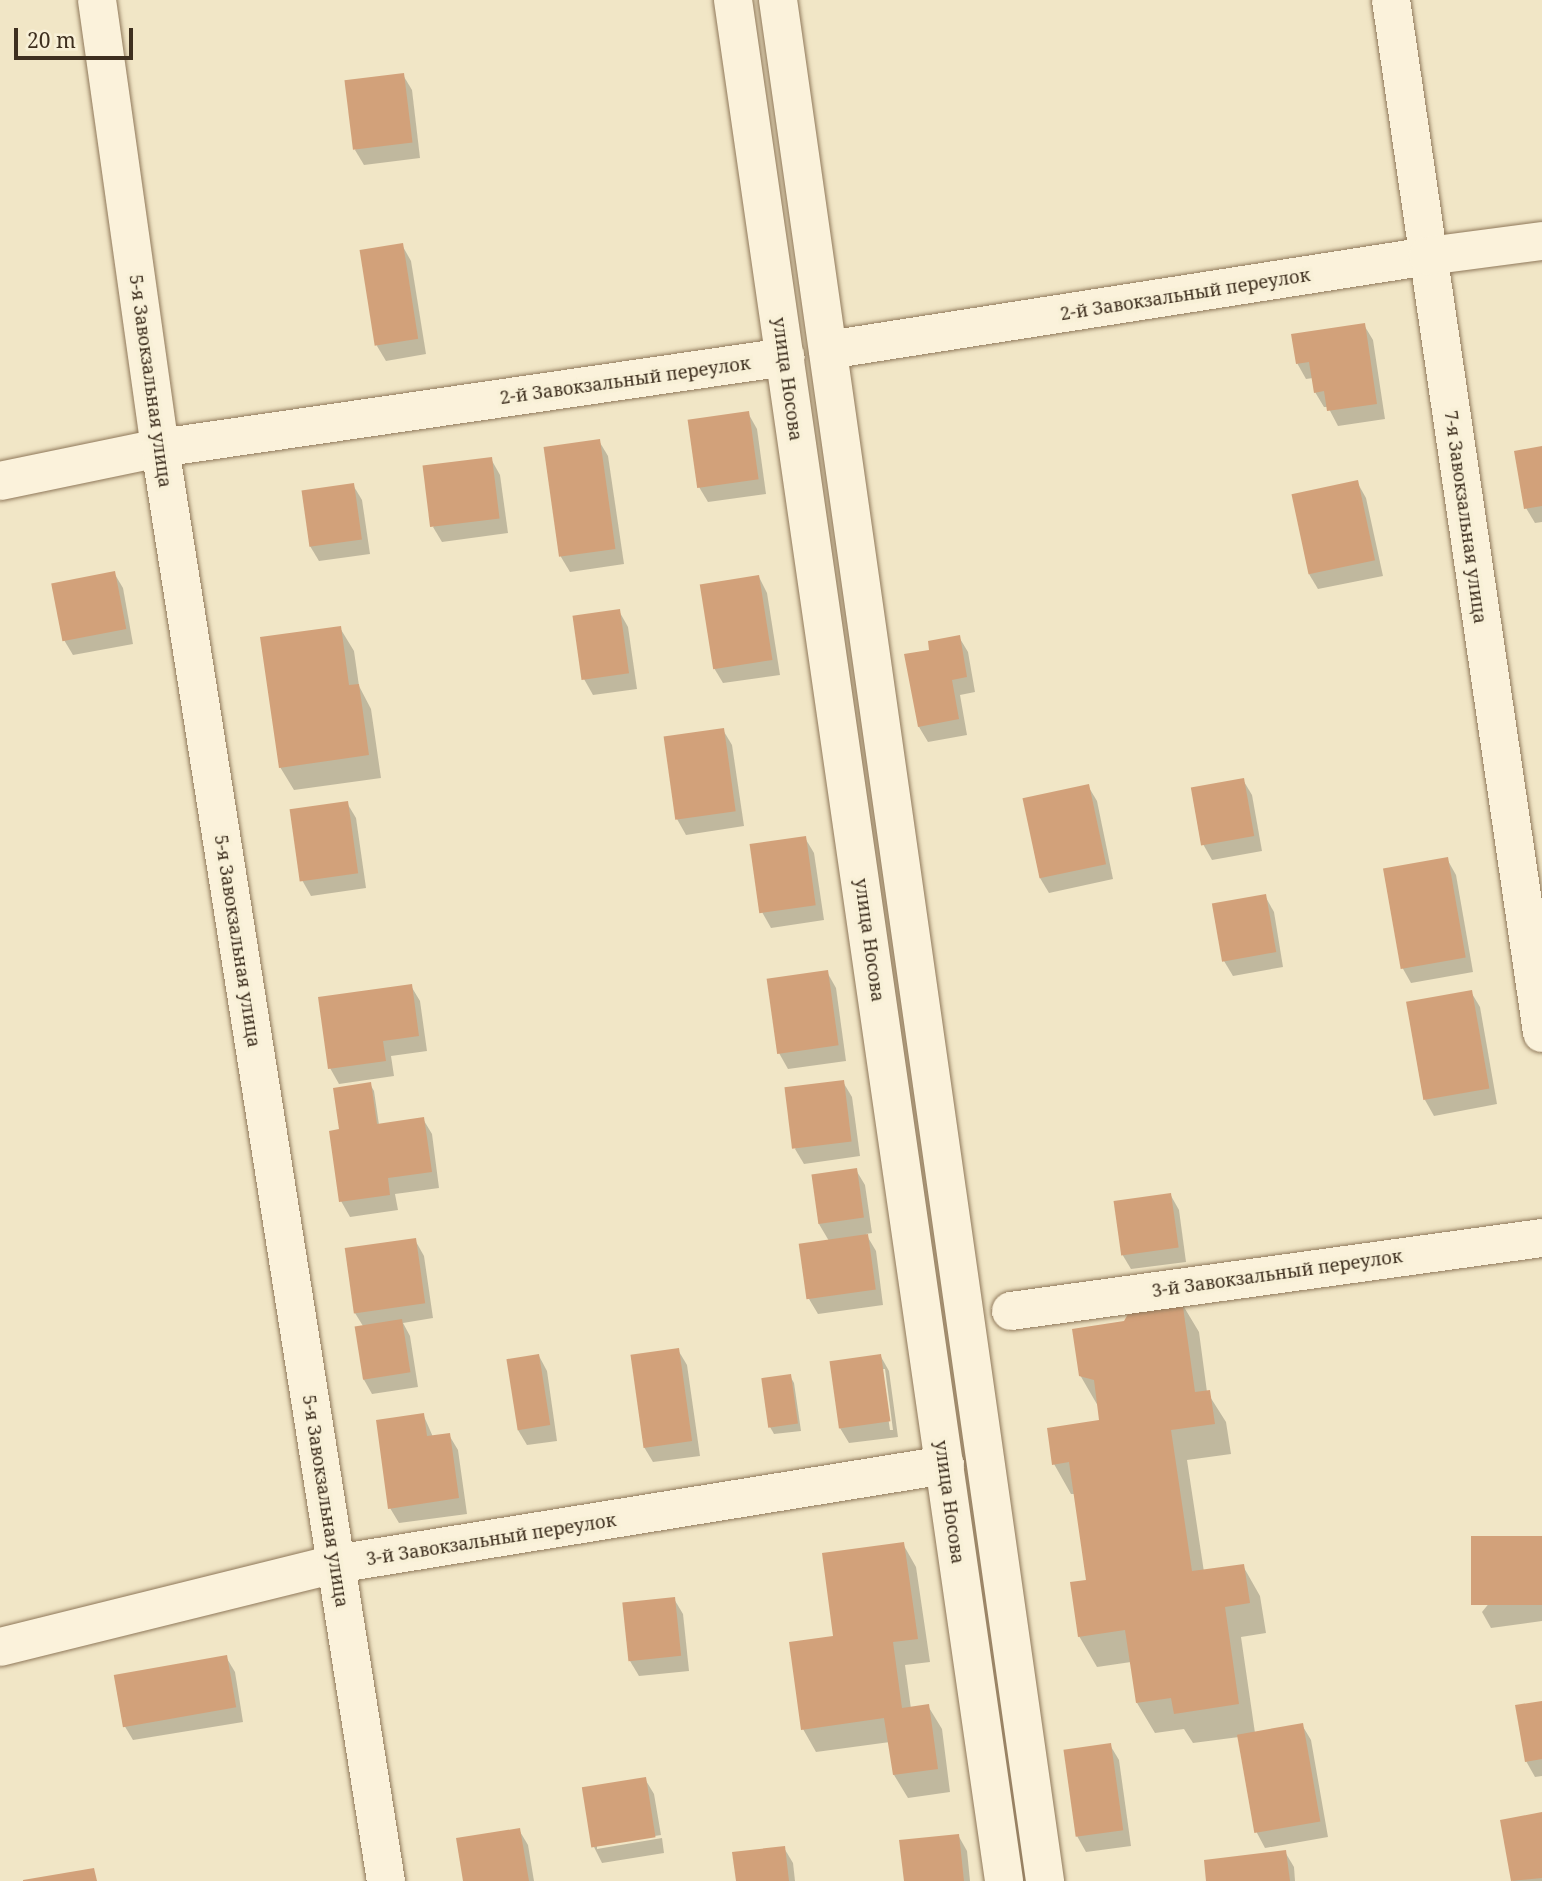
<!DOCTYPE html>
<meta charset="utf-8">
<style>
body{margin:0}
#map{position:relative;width:1542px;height:1881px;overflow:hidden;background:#f1e6c6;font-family:"Noto Serif",serif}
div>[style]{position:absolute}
.shadow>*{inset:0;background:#0003}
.building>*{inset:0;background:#d2a17a;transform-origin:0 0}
.roads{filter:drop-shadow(0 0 2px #8f785a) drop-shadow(0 0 2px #8f785a)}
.minor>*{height:38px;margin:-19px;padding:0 19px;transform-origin:19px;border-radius:19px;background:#fbf2db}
.tertiary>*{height:38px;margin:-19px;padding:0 19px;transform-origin:19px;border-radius:19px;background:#fbf2db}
.secondary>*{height:38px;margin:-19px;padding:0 19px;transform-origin:19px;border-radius:19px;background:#fbf2db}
span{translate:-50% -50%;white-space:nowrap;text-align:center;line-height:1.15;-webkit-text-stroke:7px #f8f0d7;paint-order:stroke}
.street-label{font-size:18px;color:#3e2f1f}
.scale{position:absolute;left:14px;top:28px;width:119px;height:32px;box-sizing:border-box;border:4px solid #3e2f1f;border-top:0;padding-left:9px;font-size:21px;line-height:24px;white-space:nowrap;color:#3e2f1f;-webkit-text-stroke:5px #f8f0d7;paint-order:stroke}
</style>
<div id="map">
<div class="shadow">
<i style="clip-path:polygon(403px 75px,412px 90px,420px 158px,364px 165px,355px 150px)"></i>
<i style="clip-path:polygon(402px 245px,411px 261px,426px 354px,386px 361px,377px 346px)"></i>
<i style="clip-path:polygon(1364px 325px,1373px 340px,1385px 419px,1338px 426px,1328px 407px,1324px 407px,1315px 392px,1313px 378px,1306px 379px,1297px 363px)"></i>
<i style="clip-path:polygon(748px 413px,757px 429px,766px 494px,708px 502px,699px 487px)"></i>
<i style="clip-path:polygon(599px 441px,608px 456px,624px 564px,570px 572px,561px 557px,546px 448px)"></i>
<i style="clip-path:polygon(1542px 447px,1542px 522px,1535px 523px,1526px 508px)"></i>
<i style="clip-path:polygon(491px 459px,500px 475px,508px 533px,442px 542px,433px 527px)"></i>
<i style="clip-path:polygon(1357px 482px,1366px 498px,1383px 576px,1318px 589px,1309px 574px)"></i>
<i style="clip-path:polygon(353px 485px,362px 500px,370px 554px,319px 561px,310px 546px)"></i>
<i style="clip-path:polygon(114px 573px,123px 588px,133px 644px,73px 655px,64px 640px)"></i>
<i style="clip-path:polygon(759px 577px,767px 593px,780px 675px,723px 683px,714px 668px,702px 585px)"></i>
<i style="clip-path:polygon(619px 611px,628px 627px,637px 689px,593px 695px,584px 679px)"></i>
<i style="clip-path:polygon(340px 628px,354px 651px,359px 686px,371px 709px,381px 778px,294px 790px,280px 767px)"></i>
<i style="clip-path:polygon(959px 637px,968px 652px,975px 692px,960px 695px,967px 735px,928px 742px,919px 727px,931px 651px)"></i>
<i style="clip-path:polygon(723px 730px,732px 745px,744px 826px,686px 835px,677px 819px)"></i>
<i style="clip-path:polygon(1243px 780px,1252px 795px,1262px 851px,1212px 860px,1203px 844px)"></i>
<i style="clip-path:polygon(1088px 786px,1097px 801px,1113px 879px,1049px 893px,1040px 878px,1024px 799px)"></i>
<i style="clip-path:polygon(347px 803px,356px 818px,366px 888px,311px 896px,302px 880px)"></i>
<i style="clip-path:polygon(805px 838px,814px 853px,824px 920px,771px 928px,762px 912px)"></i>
<i style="clip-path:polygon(1447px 859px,1456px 875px,1473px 972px,1411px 983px,1402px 967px)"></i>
<i style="clip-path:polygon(1265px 896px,1274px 912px,1283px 967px,1233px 976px,1224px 961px)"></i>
<i style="clip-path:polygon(827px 972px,836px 988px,846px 1061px,788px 1069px,779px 1053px)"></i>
<i style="clip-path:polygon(411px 986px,420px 1001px,427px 1051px,391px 1056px,394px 1076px,339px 1084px,330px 1068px)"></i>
<i style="clip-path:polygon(1471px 992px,1480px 1007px,1497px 1104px,1434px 1116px,1425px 1100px)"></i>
<i style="clip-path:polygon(843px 1082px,852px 1097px,860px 1156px,804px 1164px,795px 1149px)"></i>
<i style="clip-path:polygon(370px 1084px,374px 1091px,379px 1125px,423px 1119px,432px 1134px,439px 1188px,395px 1194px,398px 1210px,350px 1217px,341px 1201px)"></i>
<i style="clip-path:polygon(856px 1170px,865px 1185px,872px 1233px,866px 1234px,876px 1251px,883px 1305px,818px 1314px,809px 1299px,829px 1241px,819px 1224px,813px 1176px)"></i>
<i style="clip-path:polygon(1170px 1194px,1179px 1210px,1186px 1262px,1131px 1269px,1122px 1254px)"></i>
<i style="clip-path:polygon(415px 1240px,424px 1256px,433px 1318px,403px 1323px,410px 1336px,418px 1387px,372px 1394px,363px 1378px,363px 1326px,355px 1313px)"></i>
<i style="clip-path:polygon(1181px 1302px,1199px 1332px,1207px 1392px,1226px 1422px,1231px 1454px,1187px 1460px,1204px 1572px,1243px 1566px,1260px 1596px,1266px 1633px,1241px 1637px,1255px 1733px,1302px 1725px,1311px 1740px,1328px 1837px,1265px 1848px,1257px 1833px,1239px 1737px,1193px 1743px,1184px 1729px,1155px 1733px,1137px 1703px,1131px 1662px,1097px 1667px,1079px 1636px,1088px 1581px,1075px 1494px,1071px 1494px,1054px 1464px,1101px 1422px,1098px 1406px,1080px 1375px,1125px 1323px)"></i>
<i style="clip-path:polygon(678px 1350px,687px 1365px,700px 1456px,653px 1462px,644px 1447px,632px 1356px)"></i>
<i style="clip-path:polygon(evenodd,880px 1355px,889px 1371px,898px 1437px,849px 1443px,840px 1428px,831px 1362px,880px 1355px,881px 1369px,885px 1369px,893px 1430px,890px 1430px,881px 1369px)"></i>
<i style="clip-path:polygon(539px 1356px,547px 1371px,557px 1441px,527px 1445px,518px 1430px)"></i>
<i style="clip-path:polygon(790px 1376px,794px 1383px,801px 1431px,774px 1434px,770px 1427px)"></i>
<i style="clip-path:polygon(423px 1414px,433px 1437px,449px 1435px,458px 1450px,467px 1514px,399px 1523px,390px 1508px)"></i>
<i style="clip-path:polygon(1542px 1538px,1542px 1621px,1491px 1628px,1482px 1612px)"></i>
<i style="clip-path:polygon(903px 1544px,916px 1567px,930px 1662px,905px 1665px,911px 1709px,928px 1706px,942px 1729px,950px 1792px,908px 1798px,894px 1775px,890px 1742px,816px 1752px,803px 1729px,835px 1637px)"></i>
<i style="clip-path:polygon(674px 1599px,683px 1614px,689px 1671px,639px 1676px,630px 1661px)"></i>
<i style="clip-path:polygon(226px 1657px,235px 1672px,243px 1722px,133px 1740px,124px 1725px)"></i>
<i style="clip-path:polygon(1542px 1702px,1542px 1776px,1535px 1777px,1526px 1761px)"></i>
<i style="clip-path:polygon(1110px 1745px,1119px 1760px,1131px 1846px,1086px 1852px,1077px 1836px)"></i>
<i style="clip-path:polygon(645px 1779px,654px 1794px,661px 1835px,597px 1845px,597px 1849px,662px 1838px,664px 1853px,602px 1863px,594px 1847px)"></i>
<i style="clip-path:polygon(1542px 1814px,1542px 1881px,1513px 1881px,1502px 1822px)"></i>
<i style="clip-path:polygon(519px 1830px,528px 1845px,534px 1881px,465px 1881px)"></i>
<i style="clip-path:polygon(958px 1835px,967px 1851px,970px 1881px,905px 1881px)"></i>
<i style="clip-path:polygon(784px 1848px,793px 1863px,795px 1881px,737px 1881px)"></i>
<i style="clip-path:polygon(1285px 1852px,1294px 1867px,1295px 1881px,1208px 1881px)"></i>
</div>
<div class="building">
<i style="left:404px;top:73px;width:70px;height:60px;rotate:83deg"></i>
<i style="left:403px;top:243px;width:97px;height:44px;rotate:81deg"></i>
<i style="clip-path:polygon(1365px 323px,1377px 404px,1327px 411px,1324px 391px,1314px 393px,1309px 362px,1296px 364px,1291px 334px)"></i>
<i style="left:749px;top:411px;width:69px;height:62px;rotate:82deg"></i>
<i style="left:600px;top:439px;width:111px;height:57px;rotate:82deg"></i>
<i style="clip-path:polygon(1542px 446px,1542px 506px,1524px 509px,1514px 451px)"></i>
<i style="left:492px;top:457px;width:62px;height:70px;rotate:83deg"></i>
<i style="left:1358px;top:480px;width:82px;height:68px;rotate:78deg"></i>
<i style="left:354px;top:483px;width:57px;height:53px;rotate:82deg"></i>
<i style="left:115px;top:571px;width:59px;height:65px;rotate:79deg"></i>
<i style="left:759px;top:575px;width:86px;height:60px;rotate:81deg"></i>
<i style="left:620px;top:609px;width:65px;height:48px;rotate:82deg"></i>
<i style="clip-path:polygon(341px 626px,349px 685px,359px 684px,369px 755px,279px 768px,260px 637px)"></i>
<i style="clip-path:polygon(960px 635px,967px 677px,952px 680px,959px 719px,918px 727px,904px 654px,929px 650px,928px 641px)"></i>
<i style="left:724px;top:728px;width:84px;height:61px;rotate:82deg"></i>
<i style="left:1244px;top:778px;width:59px;height:54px;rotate:80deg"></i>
<i style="left:1089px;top:784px;width:82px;height:68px;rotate:78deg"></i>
<i style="left:348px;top:801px;width:73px;height:59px;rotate:82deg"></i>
<i style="left:806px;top:836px;width:70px;height:57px;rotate:82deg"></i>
<i style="left:1448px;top:857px;width:102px;height:66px;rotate:80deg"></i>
<i style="left:1266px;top:894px;width:59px;height:55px;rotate:80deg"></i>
<i style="left:828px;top:970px;width:76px;height:62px;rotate:82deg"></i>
<i style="clip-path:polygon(412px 984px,419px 1036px,383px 1041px,386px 1061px,328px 1069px,318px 997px)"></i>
<i style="left:1472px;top:990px;width:100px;height:67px;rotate:80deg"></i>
<i style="left:844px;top:1080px;width:62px;height:60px;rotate:83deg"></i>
<i style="clip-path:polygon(371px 1082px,377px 1124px,424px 1117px,432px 1172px,388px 1178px,390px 1195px,339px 1202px,329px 1131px,339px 1129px,333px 1088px)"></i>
<i style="left:857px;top:1168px;width:50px;height:46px;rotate:82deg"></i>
<i style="left:1171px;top:1193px;width:55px;height:58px;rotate:82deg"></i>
<i style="left:868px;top:1234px;width:56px;height:70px;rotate:82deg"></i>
<i style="left:416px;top:1238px;width:66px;height:72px;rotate:82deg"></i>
<i style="clip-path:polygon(1182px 1300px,1195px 1392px,1210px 1390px,1215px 1424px,1171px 1430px,1192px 1571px,1244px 1564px,1250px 1603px,1225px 1607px,1239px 1704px,1174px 1714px,1171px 1698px,1136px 1703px,1125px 1630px,1078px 1637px,1070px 1582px,1086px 1580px,1069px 1462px,1052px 1465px,1047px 1428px,1099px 1420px,1094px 1380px,1079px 1376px,1072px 1329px,1124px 1321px,1132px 1307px)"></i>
<i style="left:402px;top:1319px;width:54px;height:48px;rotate:81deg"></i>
<i style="left:679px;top:1348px;width:94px;height:49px;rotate:82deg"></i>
<i style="left:539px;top:1354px;width:72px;height:33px;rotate:81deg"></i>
<i style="left:881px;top:1354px;width:68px;height:52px;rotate:82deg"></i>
<i style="left:791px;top:1374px;width:50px;height:30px;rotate:82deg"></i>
<i style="clip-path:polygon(424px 1413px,427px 1436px,450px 1433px,459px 1498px,388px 1509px,376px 1420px)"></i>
<i style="left:1542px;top:1536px;width:69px;height:71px;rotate:90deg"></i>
<i style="clip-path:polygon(904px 1542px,918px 1639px,893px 1642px,902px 1708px,929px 1704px,938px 1769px,893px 1775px,884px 1718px,801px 1730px,789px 1642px,833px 1636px,822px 1553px)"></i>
<i style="left:675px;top:1597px;width:59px;height:53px;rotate:84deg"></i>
<i style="left:227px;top:1655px;width:53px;height:115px;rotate:80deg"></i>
<i style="clip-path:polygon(1542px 1701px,1542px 1759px,1525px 1762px,1515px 1705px)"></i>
<i style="left:1303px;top:1723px;width:100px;height:67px;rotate:80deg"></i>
<i style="left:1111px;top:1743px;width:88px;height:48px;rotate:82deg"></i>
<i style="left:646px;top:1777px;width:61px;height:65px;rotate:81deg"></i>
<i style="clip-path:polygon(1542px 1812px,1542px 1878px,1511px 1881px,1500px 1820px)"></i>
<i style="clip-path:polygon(520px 1828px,529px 1881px,463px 1881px,456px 1838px)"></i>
<i style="clip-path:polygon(959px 1834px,964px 1881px,904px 1881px,899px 1840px)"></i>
<i style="clip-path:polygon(785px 1846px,789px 1881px,736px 1881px,732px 1852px)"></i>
<i style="clip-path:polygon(1286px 1850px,1290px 1881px,1206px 1881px,1204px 1860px)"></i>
<i style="clip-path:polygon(94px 1868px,97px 1881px,23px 1881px,23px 1880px)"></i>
</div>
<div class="roads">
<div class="minor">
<i style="left:97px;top:0;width:452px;rotate:82deg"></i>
<i style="left:160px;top:448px;width:1451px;rotate:81.04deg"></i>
<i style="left:1391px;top:0;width:1044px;rotate:81.68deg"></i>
<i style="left:0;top:481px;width:163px;rotate:-11.7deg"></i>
<i style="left:160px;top:448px;width:632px;rotate:-8.28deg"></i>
<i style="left:1011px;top:1311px;width:536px;rotate:-7.83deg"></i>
<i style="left:0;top:1647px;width:346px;rotate:-13.9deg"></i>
<i style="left:336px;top:1564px;width:617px;rotate:-9.23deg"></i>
</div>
<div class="tertiary">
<i style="left:828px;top:350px;width:607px;rotate:-8.9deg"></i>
<i style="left:1428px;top:256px;width:115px;rotate:-7.5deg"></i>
</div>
<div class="secondary">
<i style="left:733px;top:0;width:1900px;rotate:81.8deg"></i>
<i style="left:778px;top:0;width:1900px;rotate:81.92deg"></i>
</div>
</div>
<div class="street-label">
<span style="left:1185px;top:294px;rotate:-9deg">2-й Завокзальный переулок</span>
<span style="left:788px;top:379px;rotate:82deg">улица Носова</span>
<span style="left:625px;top:380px;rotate:-8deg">2-й Завокзальный переулок</span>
<span style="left:151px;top:381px;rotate:82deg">5-я Завокзальная улица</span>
<span style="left:1466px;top:517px;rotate:82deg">7-я Завокзальная улица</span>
<span style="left:870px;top:940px;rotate:82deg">улица Носова</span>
<span style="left:238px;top:941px;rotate:81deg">5-я Завокзальная улица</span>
<span style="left:1277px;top:1273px;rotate:-8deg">3-й Завокзальный переулок</span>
<span style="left:326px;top:1501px;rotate:81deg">5-я Завокзальная улица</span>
<span style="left:950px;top:1502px;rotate:82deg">улица Носова</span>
<span style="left:491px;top:1539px;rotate:-9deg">3-й Завокзальный переулок</span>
</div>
<div class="scale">20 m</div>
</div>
